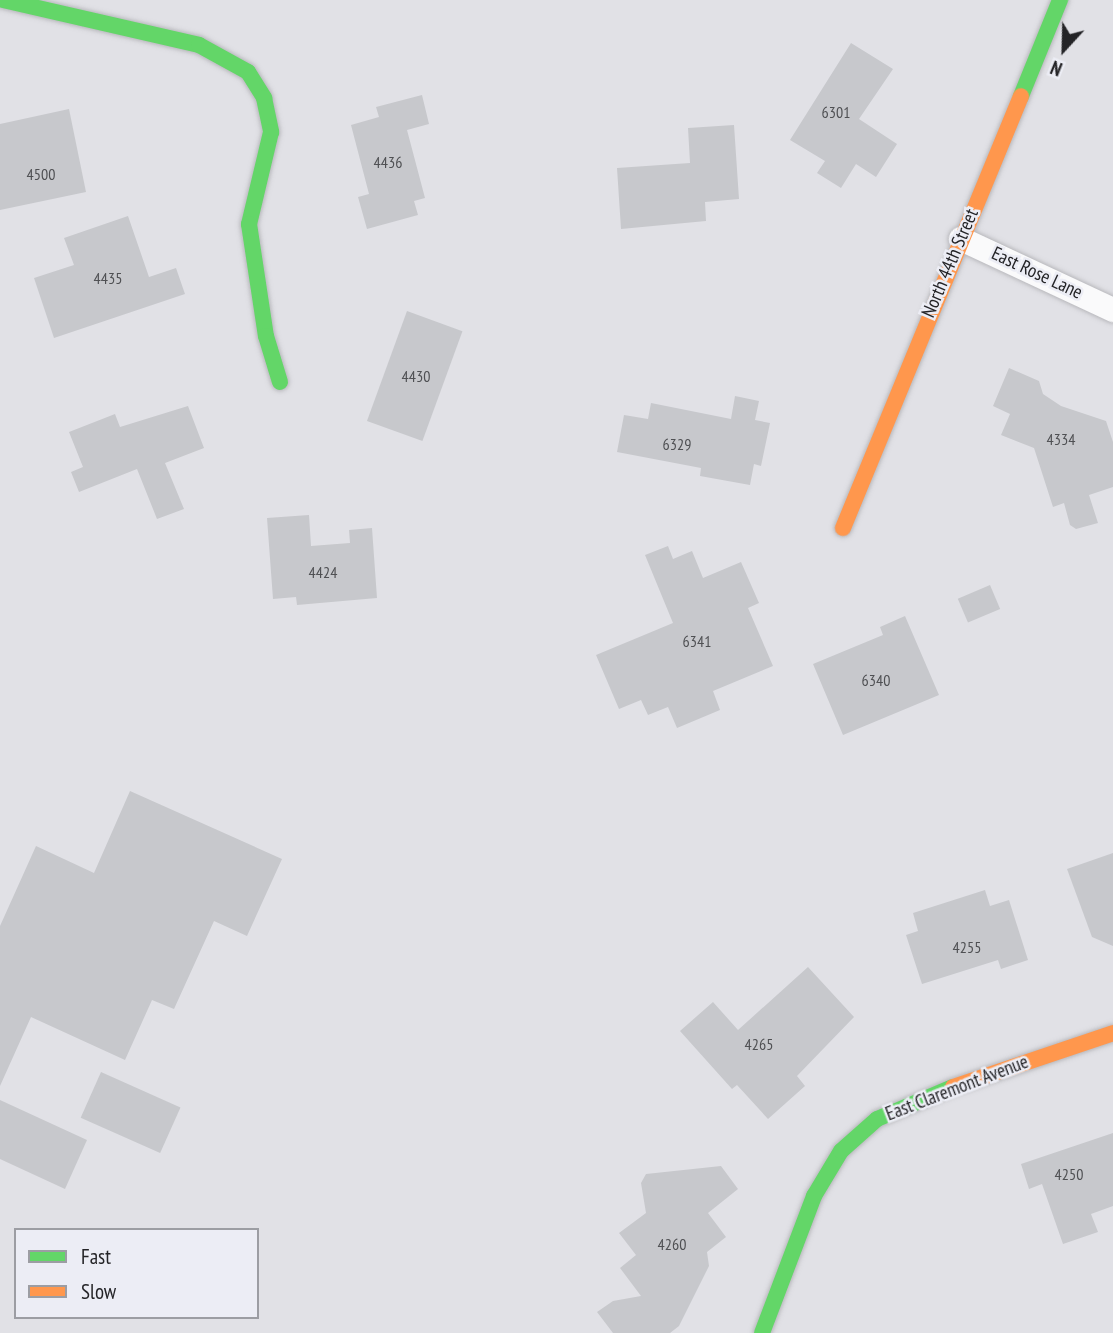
<!DOCTYPE html>
<style>
body{margin:0}
#map{position:relative;width:1113px;height:1333px;overflow:hidden;background:#e1e1e6;font-family:"PT Sans Narrow",sans-serif}
div>[style]{position:absolute}
.building>*{inset:0;background:#c7c8cc;transform-origin:0 0}
.roads{filter:drop-shadow(0 0 2px #b8b8bc) drop-shadow(0 0 2px #b8b8bc)}
.street>*{height:24px;margin:-12px;padding:0 12px;transform-origin:12px;border-radius:12px;background:#fafafb}
.fast>*{height:16px;margin:-8px;padding:0 8px;transform-origin:8px;border-radius:8px;background:#63d668}
.slow>*{height:16px;margin:-8px;padding:0 8px;transform-origin:8px;border-radius:8px;background:#ff974d}
span{translate:-50% -50%;white-space:nowrap;text-align:center;line-height:1.15;-webkit-text-stroke:5px #ecedf5;paint-order:stroke}
.number-label{font-size:16px;color:#4f5053}
.number-label span{-webkit-text-stroke-width:0}
.street-label{font-size:19px;color:#242427}
.legend{position:absolute;left:14px;top:1228px;width:245px;height:91px;box-sizing:border-box;background:#ecedf5;border:2px solid #9c9da3;margin:0;padding:9px 12px;list-style:none;font-size:21px;color:#242427}
.legend li{display:flex;align-items:center;gap:14px;height:35px}
.legend b{width:35px;border:2px solid #9c9da3}
.north{position:absolute;left:1029px;top:14px;width:70px;height:70px;-webkit-text-stroke:5px #ecedf5;paint-order:stroke;rotate:202deg;font-size:19px;font-weight:700;line-height:28px;text-align:center;color:#242427}
.north::after{content:'';display:block;margin:auto;width:24px;height:32px;background:#242427;clip-path:polygon(50% 0,100% 100%,50% 72%,0 100%)}
</style>
<div id="map">
<div class="building">
<i style="clip-path:polygon(851px 43px,893px 69px,859px 119px,897px 144px,876px 177px,856px 164px,841px 188px,817px 173px,825px 161px,790px 140px)"></i>
<i style="clip-path:polygon(422px 95px,429px 124px,407px 130px,425px 198px,414px 201px,418px 215px,367px 229px,358px 197px,369px 194px,351px 125px,379px 117px,376px 107px)"></i>
<i style="clip-path:polygon(69px 109px,86px 192px,0 210px,0 124px)"></i>
<i style="clip-path:polygon(734px 125px,739px 199px,705px 202px,706px 221px,621px 229px,617px 168px,690px 163px,688px 128px)"></i>
<i style="clip-path:polygon(128px 216px,149px 277px,176px 268px,185px 294px,54px 338px,34px 278px,74px 265px,64px 238px)"></i>
<i style="left:407px;top:311px;width:59px;height:117px;rotate:20deg"></i>
<i style="clip-path:polygon(1009px 368px,1039px 381px,1043px 394px,1061px 406px,1106px 421px,1113px 442px,1113px 487px,1089px 495px,1098px 523px,1076px 529px,1070px 525px,1064px 503px,1053px 507px,1034px 448px,1001px 435px,1010px 414px,993px 406px)"></i>
<i style="clip-path:polygon(735px 396px,759px 401px,755px 420px,770px 423px,761px 466px,754px 464px,750px 485px,700px 476px,701px 468px,617px 452px,624px 415px,648px 419px,651px 403px,731px 419px)"></i>
<i style="clip-path:polygon(188px 406px,204px 448px,165px 463px,184px 509px,157px 519px,137px 469px,79px 492px,71px 472px,83px 467px,69px 432px,115px 414px,120px 427px)"></i>
<i style="clip-path:polygon(309px 515px,311px 546px,350px 543px,349px 530px,372px 528px,377px 598px,297px 605px,296px 597px,273px 599px,267px 518px)"></i>
<i style="clip-path:polygon(668px 546px,673px 559px,692px 551px,703px 578px,741px 562px,759px 603px,748px 608px,773px 666px,713px 691px,720px 710px,677px 728px,668px 707px,648px 715px,641px 700px,619px 709px,596px 655px,673px 623px,645px 555px)"></i>
<i style="left:990px;top:585px;width:26px;height:35px;rotate:67deg"></i>
<i style="clip-path:polygon(905px 616px,939px 695px,843px 735px,813px 664px,883px 635px,880px 627px)"></i>
<i style="clip-path:polygon(130px 791px,282px 859px,247px 936px,214px 921px,174px 1009px,152px 1000px,125px 1060px,31px 1017px,0 1086px,0 926px,36px 846px,94px 873px)"></i>
<i style="clip-path:polygon(1113px 853px,1113px 946px,1092px 937px,1067px 869px)"></i>
<i style="clip-path:polygon(985px 890px,990px 906px,1009px 900px,1028px 960px,1001px 969px,998px 960px,922px 984px,906px 935px,918px 931px,913px 913px)"></i>
<i style="clip-path:polygon(808px 967px,854px 1017px,797px 1076px,805px 1086px,768px 1119px,737px 1085px,732px 1089px,680px 1031px,713px 1002px,738px 1030px)"></i>
<i style="left:101px;top:1072px;width:87px;height:50px;rotate:24deg"></i>
<i style="clip-path:polygon(0 1100px,87px 1140px,65px 1189px,0 1159px)"></i>
<i style="clip-path:polygon(1113px 1133px,1113px 1206px,1091px 1214px,1098px 1232px,1063px 1244px,1042px 1184px,1029px 1189px,1021px 1164px)"></i>
<i style="clip-path:polygon(721px 1166px,738px 1189px,708px 1213px,726px 1237px,707px 1252px,709px 1266px,679px 1326px,670px 1333px,613px 1333px,597px 1312px,613px 1301px,641px 1296px,620px 1268px,636px 1255px,619px 1233px,646px 1213px,641px 1183px,646px 1174px)"></i>
</div>
<div class="roads">
<div class="street">
<i style="left:961px;top:239px;width:168px;rotate:25deg"></i>
</div>
<div class="fast">
<i style="left:3px;top:0;width:201px;rotate:12.9deg"></i>
<i style="left:199px;top:45px;width:56px;rotate:28.9deg"></i>
<i style="left:248px;top:72px;width:31px;rotate:58deg"></i>
<i style="left:264px;top:98px;width:35px;rotate:78deg"></i>
<i style="left:271px;top:132px;width:95px;rotate:103.4deg"></i>
<i style="left:249px;top:224px;width:113px;rotate:81.4deg"></i>
<i style="left:266px;top:336px;width:48px;rotate:73.1deg"></i>
<i style="left:1021px;top:96px;width:104px;rotate:-67.9deg"></i>
<i style="left:762px;top:1333px;width:147px;rotate:-69.2deg"></i>
<i style="left:814px;top:1196px;width:52px;rotate:-59deg"></i>
<i style="left:841px;top:1151px;width:48px;rotate:-41.6deg"></i>
<i style="left:877px;top:1119px;width:82px;rotate:-22.8deg"></i>
</div>
<div class="slow">
<i style="left:843px;top:528px;width:467px;rotate:-67.6deg"></i>
<i style="left:953px;top:1087px;width:169px;rotate:-18.6deg"></i>
</div>
</div>
<div class="number-label">
<span style="left:836px;top:112px">6301</span>
<span style="left:388px;top:162px">4436</span>
<span style="left:41px;top:174px">4500</span>
<span style="left:108px;top:278px">4435</span>
<span style="left:416px;top:376px">4430</span>
<span style="left:1061px;top:439px">4334</span>
<span style="left:677px;top:444px">6329</span>
<span style="left:323px;top:572px">4424</span>
<span style="left:697px;top:641px">6341</span>
<span style="left:876px;top:680px">6340</span>
<span style="left:967px;top:947px">4255</span>
<span style="left:759px;top:1044px">4265</span>
<span style="left:1069px;top:1174px">4250</span>
<span style="left:672px;top:1244px">4260</span>
</div>
<div class="street-label">
<span style="left:950px;top:263px;rotate:-67deg">North 44th Street</span>
<span style="left:1037px;top:273px;rotate:25deg">East Rose Lane</span>
<span style="left:957px;top:1088px;rotate:-21deg">East Claremont Avenue</span>
</div>
<ul class="legend">
<li><b style="height:9px;background:#63d668"></b>Fast</li>
<li><b style="height:9px;background:#ff974d"></b>Slow</li>
</ul>
<div class="north">N</div>
</div>
